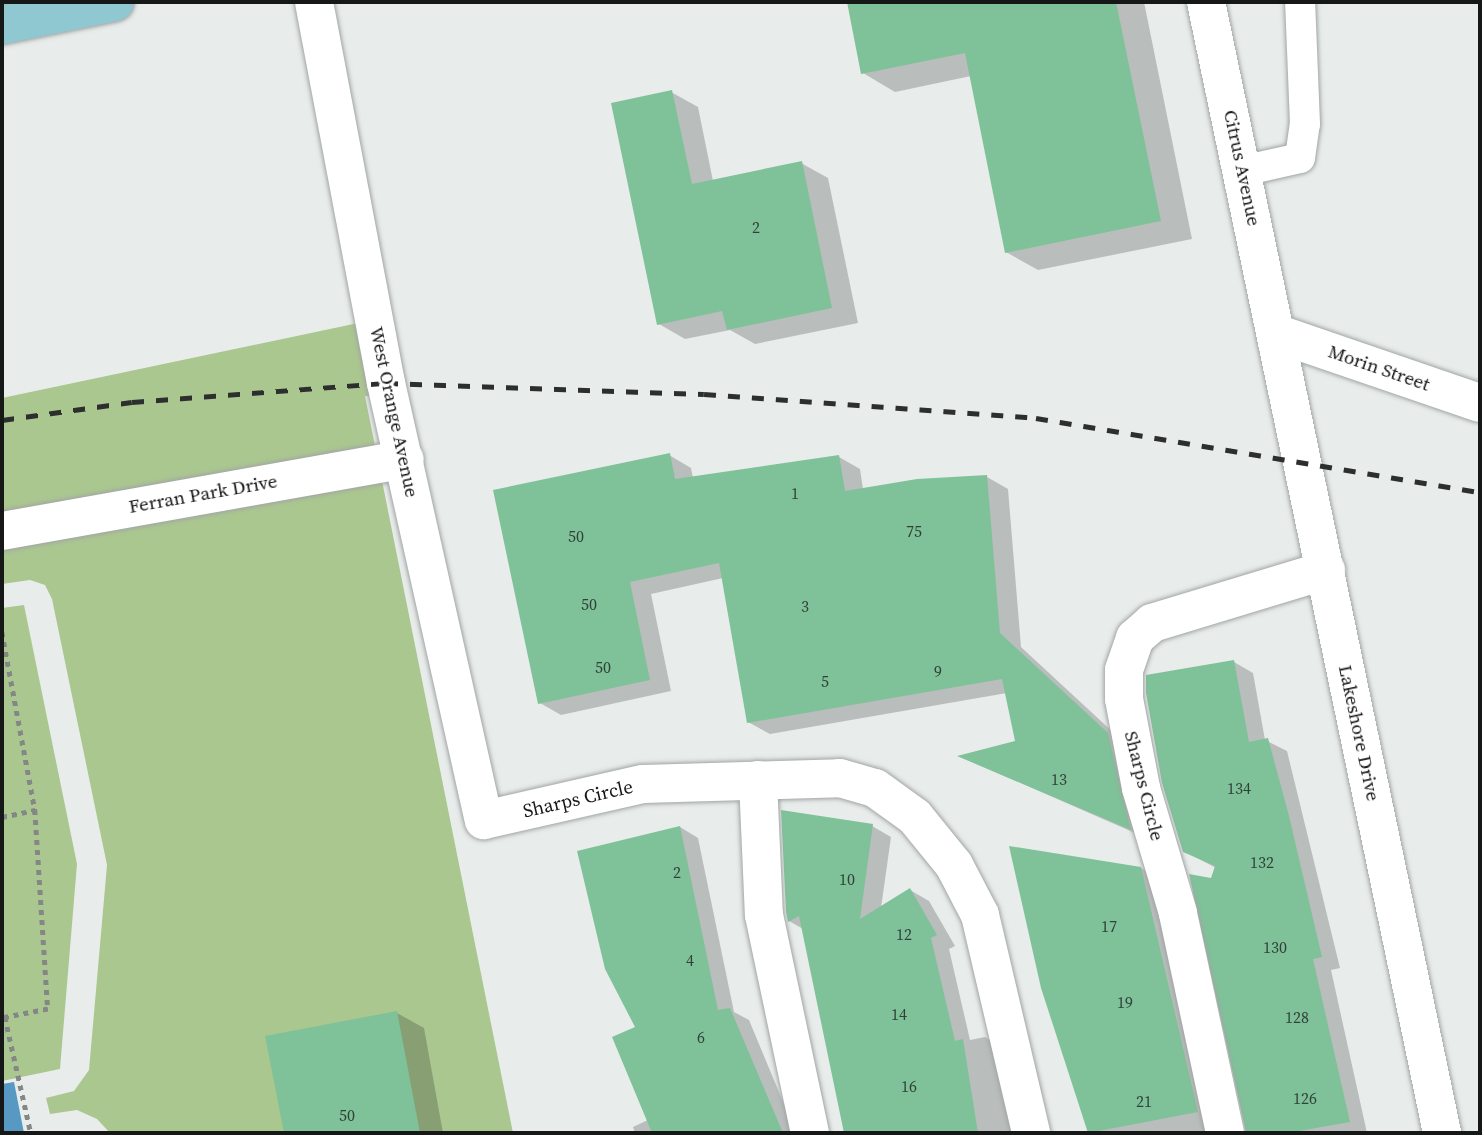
<!DOCTYPE html>
<style>
body{margin:0}
#map{position:relative;width:1482px;height:1135px;overflow:hidden;background:#e8edec;font-family:"Source Serif 4",serif}
div>[style]{position:absolute}
.green>*{inset:0;background:#abc790}
.water>*{inset:0;background:#5799c2}
.shadow>*{inset:0;background:#0003}
.building>*{inset:0;background:#7fc299}
.path>*{height:4.5px;margin-top:-2.25px;transform-origin:0;background:repeating-linear-gradient(90deg,#848786 0 5px,transparent 0 10px)}
.roads{filter:drop-shadow(0 0 2px #a1a5a4) drop-shadow(0 0 2px #a1a5a4)}
.service>*{height:30px;margin:-15px;padding:0 15px;transform-origin:15px;border-radius:15px;background:#fff}
.minor>*{height:38px;margin:-19px;padding:0 19px;transform-origin:19px;border-radius:19px;background:#fff}
.tertiary>*{height:38px;margin:-19px;padding:0 19px;transform-origin:19px;border-radius:19px;background:#fff}
.primary>*{height:38px;margin:-19px;padding:0 19px;transform-origin:19px;border-radius:19px;background:#90c8d1}
.rail>*{height:5px;margin-top:-2.5px;transform-origin:0;background:repeating-linear-gradient(90deg,#2c2f2e 0 12px,transparent 0 24px)}
span{translate:-50% -50%;white-space:nowrap;text-align:center;line-height:1.15;-webkit-text-stroke:6px #fff;paint-order:stroke}
.number-label{font-size:16px;color:#304238}
.number-label span{-webkit-text-stroke-width:0}
.street-label{font-size:19px;color:#161817}
.frame{position:absolute;inset:0;border:4px solid #161817;pointer-events:none}
</style>
<div id="map">
<div class="green">
<i style="clip-path:polygon(363px 322px,394px 397px,365px 396px,513px 1133px,110px 1133px,97px 1119px,77px 1110px,50px 1114px,46px 1098px,74px 1091px,89px 1070px,107px 865px,52px 599px,45px 585px,30px 580px,2px 584px,2px 398px)"></i>
<i style="clip-path:polygon(24px 605px,77px 864px,60px 1069px,2px 1081px,2px 608px)"></i>
</div>
<div class="water">
<i style="clip-path:polygon(14px 1082px,24px 1133px,2px 1133px,2px 1084px)"></i>
</div>
<div class="shadow">
<i style="clip-path:polygon(848px 2px,1144px 2px,1192px 239px,1038px 270px,1006px 252px,971px 76px,895px 92px,863px 73px)"></i>
<i style="clip-path:polygon(671px 92px,698px 107px,713px 181px,801px 163px,828px 178px,858px 323px,755px 344px,730px 330px,685px 339px,659px 324px)"></i>
<i style="clip-path:polygon(669px 455px,691px 468px,693px 478px,839px 457px,860px 469px,863px 489px,987px 477px,1008px 489px,1021px 647px,1129px 747px,1151px 840px,961px 757px,1018px 742px,1007px 693px,770px 734px,748px 722px,723px 578px,651px 594px,671px 691px,561px 715px,540px 703px)"></i>
<i style="clip-path:polygon(1234px 662px,1253px 673px,1265px 740px,1287px 751px,1340px 968px,1331px 970px,1367px 1133px,1247px 1133px,1212px 880px,1216px 868px,1184px 851px)"></i>
<i style="clip-path:polygon(872px 826px,891px 837px,881px 908px,910px 890px,929px 901px,955px 946px,949px 949px,970px 1040px,985px 1037px,1004px 1048px,1027px 1133px,846px 1133px,803px 929px,789px 921px)"></i>
<i style="clip-path:polygon(680px 827px,698px 838px,734px 1012px,749px 1020px,796px 1133px,635px 1133px,633px 1127px,648px 1120px,637px 1028px)"></i>
<i style="clip-path:polygon(1141px 868px,1160px 879px,1218px 1133px,1090px 1133px,1043px 987px)"></i>
<i style="clip-path:polygon(397px 1013px,424px 1028px,443px 1133px,286px 1133px,267px 1038px)"></i>
</div>
<div class="building">
<i style="clip-path:polygon(847px 2px,1116px 2px,1161px 221px,1005px 253px,965px 53px,861px 74px)"></i>
<i style="clip-path:polygon(672px 90px,692px 184px,802px 161px,832px 308px,727px 330px,722px 311px,657px 325px,611px 103px)"></i>
<i style="clip-path:polygon(670px 453px,675px 479px,839px 455px,845px 491px,917px 479px,987px 475px,1000px 633px,1108px 733px,1131px 830px,957px 756px,1015px 741px,1002px 679px,747px 723px,719px 563px,630px 582px,650px 680px,538px 704px,493px 490px)"></i>
<i style="clip-path:polygon(1234px 660px,1249px 742px,1268px 738px,1289px 816px,1322px 957px,1313px 959px,1350px 1122px,1288px 1133px,1246px 1133px,1189px 874px,1211px 878px,1215px 866px,1183px 852px,1162px 783px,1146px 693px,1146px 675px)"></i>
<i style="clip-path:polygon(781px 810px,873px 824px,860px 919px,910px 888px,937px 935px,931px 938px,955px 1041px,963px 1039px,978px 1133px,844px 1133px,799px 916px,788px 922px,786px 912px)"></i>
<i style="clip-path:polygon(680px 826px,718px 1010px,730px 1008px,783px 1133px,652px 1133px,612px 1037px,635px 1027px,605px 969px,577px 851px)"></i>
<i style="clip-path:polygon(1009px 846px,1141px 867px,1198px 1112px,1088px 1133px,1041px 988px)"></i>
<i style="clip-path:polygon(397px 1011px,420px 1133px,284px 1133px,265px 1036px)"></i>
</div>
<div class="path">
<i style="left:2px;top:632px;width:181px;rotate:79.5deg"></i>
<i style="left:35px;top:810px;width:199px;rotate:86.3deg"></i>
<i style="left:48px;top:1009px;width:47px;rotate:168.9deg"></i>
<i style="left:2px;top:817px;width:34px;rotate:-12deg"></i>
<i style="left:5px;top:1017px;width:119px;rotate:77.4deg"></i>
</div>
<div class="roads">
<div class="service">
<i style="left:1242px;top:171px;width:59px;rotate:-12.6deg"></i>
<i style="left:1300px;top:158px;width:34px;rotate:-82deg"></i>
<i style="left:1305px;top:124px;width:122px;rotate:-92.3deg"></i>
</div>
<div class="minor">
<i style="left:314px;top:2px;width:388px;rotate:79.3deg"></i>
<i style="left:386px;top:383px;width:448px;rotate:77.4deg"></i>
<i style="left:484px;top:820px;width:163px;rotate:-12.8deg"></i>
<i style="left:643px;top:784px;width:197px;rotate:-1.7deg"></i>
<i style="left:840px;top:778px;width:36px;rotate:16deg"></i>
<i style="left:875px;top:788px;width:49px;rotate:35.9deg"></i>
<i style="left:915px;top:817px;width:62px;rotate:50.9deg"></i>
<i style="left:954px;top:865px;width:56px;rotate:62.5deg"></i>
<i style="left:980px;top:915px;width:224px;rotate:76.8deg"></i>
<i style="left:1278px;top:334px;width:213px;rotate:18.9deg"></i>
<i style="left:2px;top:531px;width:409px;rotate:-10.1deg"></i>
<i style="left:758px;top:780px;width:135px;rotate:87.5deg"></i>
<i style="left:764px;top:915px;width:223px;rotate:78.1deg"></i>
<i style="left:1225px;top:1133px;width:225px;rotate:-102.1deg"></i>
<i style="left:1178px;top:913px;width:130px;rotate:-106.5deg"></i>
<i style="left:1141px;top:788px;width:91px;rotate:-100.8deg"></i>
<i style="left:1124px;top:699px;width:29px;rotate:-90deg"></i>
<i style="left:1124px;top:670px;width:34px;rotate:-71deg"></i>
<i style="left:1135px;top:638px;width:23px;rotate:-41deg"></i>
<i style="left:1152px;top:623px;width:182px;rotate:-16.9deg"></i>
</div>
<div class="tertiary">
<i style="left:1206px;top:2px;width:1155px;rotate:78.21deg"></i>
</div>
<div class="primary">
<i style="left:2px;top:25px;width:115px;rotate:-11.5deg"></i>
</div>
</div>
<div class="rail">
<i style="left:2px;top:420px;width:131px;rotate:-7.9deg"></i>
<i style="left:132px;top:402px;width:255px;rotate:-4.3deg"></i>
<i style="left:386px;top:383px;width:318px;rotate:2deg"></i>
<i style="left:704px;top:394px;width:333px;rotate:4.1deg"></i>
<i style="left:1036px;top:418px;width:450px;rotate:9.5deg"></i>
</div>
<div class="number-label">
<span style="left:756px;top:227px">2</span>
<span style="left:795px;top:493px">1</span>
<span style="left:914px;top:531px">75</span>
<span style="left:576px;top:536px">50</span>
<span style="left:589px;top:604px">50</span>
<span style="left:805px;top:606px">3</span>
<span style="left:603px;top:667px">50</span>
<span style="left:938px;top:671px">9</span>
<span style="left:825px;top:681px">5</span>
<span style="left:1059px;top:779px">13</span>
<span style="left:1239px;top:788px">134</span>
<span style="left:1262px;top:862px">132</span>
<span style="left:677px;top:872px">2</span>
<span style="left:847px;top:879px">10</span>
<span style="left:1109px;top:926px">17</span>
<span style="left:904px;top:934px">12</span>
<span style="left:1275px;top:947px">130</span>
<span style="left:690px;top:960px">4</span>
<span style="left:1125px;top:1002px">19</span>
<span style="left:899px;top:1014px">14</span>
<span style="left:1297px;top:1017px">128</span>
<span style="left:701px;top:1037px">6</span>
<span style="left:909px;top:1086px">16</span>
<span style="left:1305px;top:1098px">126</span>
<span style="left:1144px;top:1101px">21</span>
<span style="left:347px;top:1115px">50</span>
</div>
<div class="street-label">
<span style="left:1242px;top:168px;rotate:78deg">Citrus Avenue</span>
<span style="left:1379px;top:368px;rotate:19deg">Morin Street</span>
<span style="left:394px;top:412px;rotate:78deg">West Orange Avenue</span>
<span style="left:203px;top:494px;rotate:-10deg">Ferran Park Drive</span>
<span style="left:1359px;top:733px;rotate:78deg">Lakeshore Drive</span>
<span style="left:1144px;top:786px;rotate:76deg">Sharps Circle</span>
<span style="left:578px;top:799px;rotate:-13deg">Sharps Circle</span>
</div>
<div class="frame"></div>
</div>
